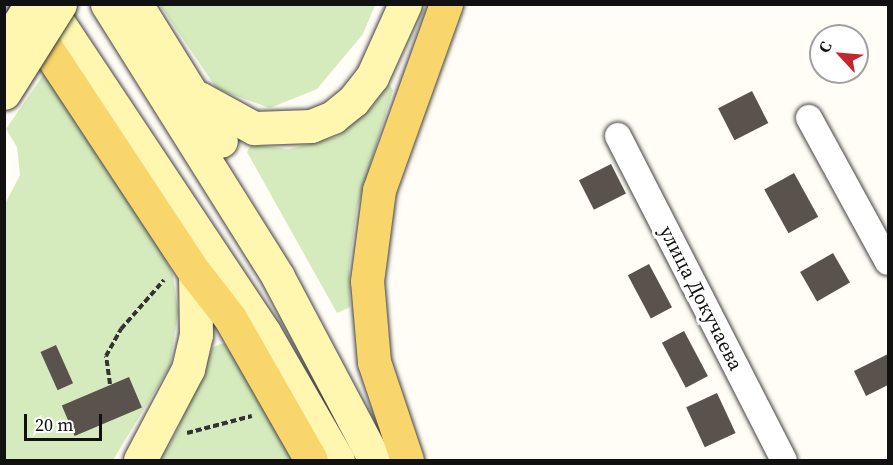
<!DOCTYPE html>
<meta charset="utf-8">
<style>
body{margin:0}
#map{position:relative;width:893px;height:465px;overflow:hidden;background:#fffdf5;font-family:"Source Serif 4",serif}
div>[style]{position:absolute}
.green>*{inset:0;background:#d5ebbd}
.building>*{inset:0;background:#5a524d;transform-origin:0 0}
.path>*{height:4px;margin-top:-2px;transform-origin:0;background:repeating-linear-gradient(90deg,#333 0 6px,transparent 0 9px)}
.roads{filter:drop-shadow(0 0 2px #444) drop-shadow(0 0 2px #444)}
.street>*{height:26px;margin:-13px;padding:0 13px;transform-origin:13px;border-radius:13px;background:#fff}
.secondary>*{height:33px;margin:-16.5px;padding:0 16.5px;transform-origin:16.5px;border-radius:16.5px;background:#fff6b0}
.primary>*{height:33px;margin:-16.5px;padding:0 16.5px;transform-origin:16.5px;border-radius:16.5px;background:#f9d66b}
.bridges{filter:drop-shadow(0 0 2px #333) drop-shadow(0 0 2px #333)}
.secondary-bridge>*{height:33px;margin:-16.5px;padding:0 16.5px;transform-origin:16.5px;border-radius:16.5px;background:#fff6b0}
span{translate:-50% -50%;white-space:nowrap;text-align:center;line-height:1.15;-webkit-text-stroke:6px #fff;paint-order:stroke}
.street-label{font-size:20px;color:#111}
.frame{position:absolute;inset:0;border:6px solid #111;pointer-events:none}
.north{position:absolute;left:809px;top:24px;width:60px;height:60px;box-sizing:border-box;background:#fff;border:2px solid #a0a0a0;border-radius:50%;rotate:296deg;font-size:16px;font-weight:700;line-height:24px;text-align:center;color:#111}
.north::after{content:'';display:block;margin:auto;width:21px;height:27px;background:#c4262e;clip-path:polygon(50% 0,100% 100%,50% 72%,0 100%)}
.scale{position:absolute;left:24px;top:414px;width:78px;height:27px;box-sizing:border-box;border:3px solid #111;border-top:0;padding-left:8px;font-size:18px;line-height:21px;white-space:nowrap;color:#111;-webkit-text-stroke:4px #fff;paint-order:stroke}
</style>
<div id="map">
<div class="green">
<i style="clip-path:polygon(160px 5px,375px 5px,363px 34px,317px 89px,270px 108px,217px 89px)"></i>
<i style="clip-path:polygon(46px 71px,151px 229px,173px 275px,178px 312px,170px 366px,113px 460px,5px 460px,4px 206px,20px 175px,17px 147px,6px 129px)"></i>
<i style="clip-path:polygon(389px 84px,393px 90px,357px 208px,349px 267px,350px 307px,337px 313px,247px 152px,251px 145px,289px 149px,337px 137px,373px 106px)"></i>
<i style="clip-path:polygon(224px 343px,259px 398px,294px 460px,160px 460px,176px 433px,213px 347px)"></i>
</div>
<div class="building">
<i style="left:752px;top:91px;width:36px;height:38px;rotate:63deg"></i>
<i style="left:611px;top:164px;width:33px;height:36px;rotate:63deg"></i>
<i style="left:794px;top:173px;width:50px;height:34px;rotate:61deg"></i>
<i style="left:833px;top:253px;width:34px;height:38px;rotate:60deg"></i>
<i style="left:649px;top:264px;width:49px;height:24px;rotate:62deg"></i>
<i style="left:684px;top:331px;width:51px;height:25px;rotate:62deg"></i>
<i style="left:56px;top:345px;width:42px;height:17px;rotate:66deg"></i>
<i style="clip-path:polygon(888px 354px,888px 385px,866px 396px,854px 371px)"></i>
<i style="left:129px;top:377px;width:33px;height:73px;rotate:67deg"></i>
<i style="left:717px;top:393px;width:44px;height:34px;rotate:65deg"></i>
</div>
<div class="path">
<i style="left:110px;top:384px;width:28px;rotate:-98deg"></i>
<i style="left:106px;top:356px;width:31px;rotate:-61deg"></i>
<i style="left:121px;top:329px;width:65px;rotate:-48.7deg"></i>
<i style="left:187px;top:433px;width:67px;rotate:-14.7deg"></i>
</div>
<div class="roads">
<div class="street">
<i style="left:809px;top:118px;width:164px;rotate:61.3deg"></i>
<i style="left:618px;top:136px;width:364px;rotate:62.9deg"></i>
</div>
<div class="secondary">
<i style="left:46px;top:4px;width:394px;rotate:56.4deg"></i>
<i style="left:264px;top:332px;width:148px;rotate:60deg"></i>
<i style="left:107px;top:4px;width:322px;rotate:57.9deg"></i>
<i style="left:278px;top:277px;width:207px;rotate:62.1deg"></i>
<i style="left:136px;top:4px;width:161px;rotate:58.2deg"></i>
<i style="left:199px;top:98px;width:63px;rotate:28.6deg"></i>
<i style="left:254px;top:128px;width:57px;rotate:-2deg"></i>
<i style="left:311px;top:126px;width:24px;rotate:-22deg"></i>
<i style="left:333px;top:117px;width:26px;rotate:-39deg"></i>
<i style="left:353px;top:101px;width:31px;rotate:-52deg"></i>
<i style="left:372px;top:77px;width:80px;rotate:-65.7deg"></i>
<i style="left:140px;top:460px;width:103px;rotate:-62.2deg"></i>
<i style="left:188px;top:369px;width:35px;rotate:-77deg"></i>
<i style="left:196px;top:335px;width:62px;rotate:-90.9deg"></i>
</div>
<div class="primary">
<i style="left:24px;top:14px;width:310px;rotate:56.6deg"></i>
<i style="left:195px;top:273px;width:57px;rotate:52.1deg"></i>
<i style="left:230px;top:318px;width:163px;rotate:60.3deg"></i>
<i style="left:407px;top:460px;width:103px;rotate:-108.6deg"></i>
<i style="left:374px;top:362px;width:81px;rotate:-94.9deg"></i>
<i style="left:367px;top:281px;width:92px;rotate:-82.5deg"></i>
<i style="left:379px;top:190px;width:198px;rotate:-70.2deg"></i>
</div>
</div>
<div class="bridges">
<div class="secondary-bridge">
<i style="left:4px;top:47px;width:51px;rotate:-57.9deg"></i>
<i style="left:4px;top:93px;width:105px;rotate:-57.8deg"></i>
</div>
</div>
<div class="street-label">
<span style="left:701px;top:298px;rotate:63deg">улица Докучаева</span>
</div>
<div class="frame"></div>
<div class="north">С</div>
<div class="scale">20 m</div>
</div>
